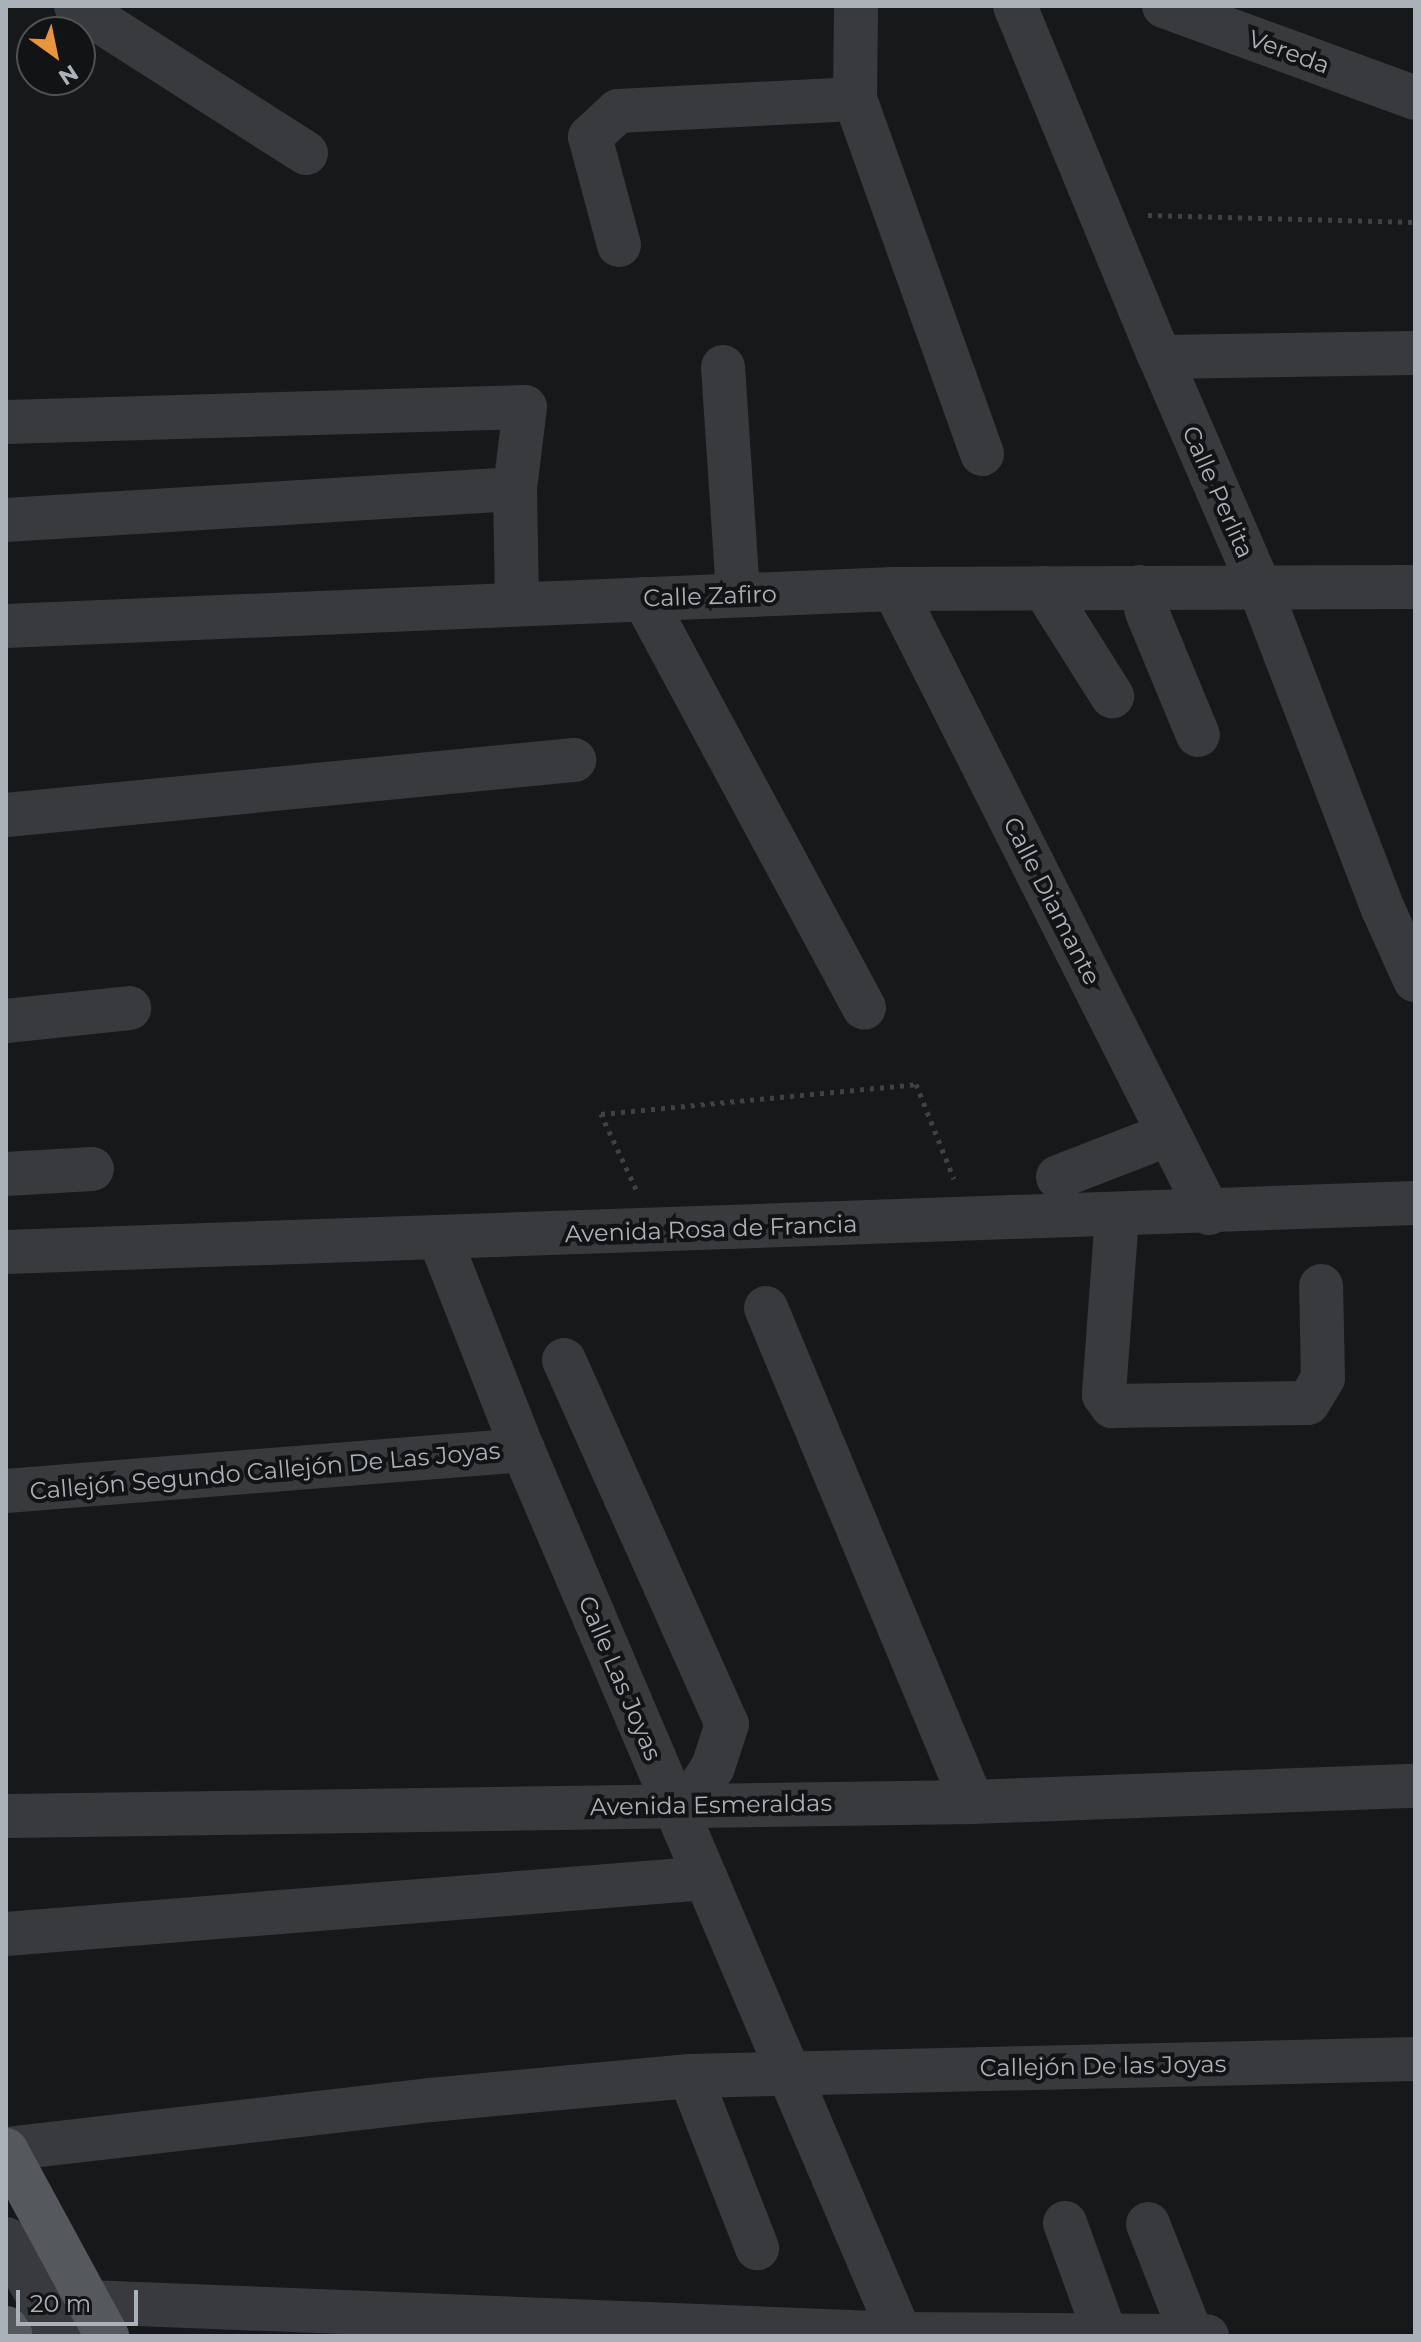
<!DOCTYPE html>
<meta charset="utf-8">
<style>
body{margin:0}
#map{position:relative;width:1421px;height:2342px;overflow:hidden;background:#171819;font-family:Montserrat,sans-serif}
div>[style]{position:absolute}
.path>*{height:5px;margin-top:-2.5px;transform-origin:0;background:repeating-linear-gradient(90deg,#3e4145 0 4px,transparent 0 10px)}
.minor>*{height:44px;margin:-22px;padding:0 22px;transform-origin:22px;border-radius:22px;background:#383a3e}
.major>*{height:44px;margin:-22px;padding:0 22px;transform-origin:22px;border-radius:22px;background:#55585d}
span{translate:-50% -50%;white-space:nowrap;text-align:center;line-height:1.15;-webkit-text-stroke:8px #121314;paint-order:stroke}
.street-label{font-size:24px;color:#aab1b8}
.frame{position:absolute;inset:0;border:8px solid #aab1b8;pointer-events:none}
.north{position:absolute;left:16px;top:16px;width:80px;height:80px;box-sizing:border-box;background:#121314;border:2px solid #4f5256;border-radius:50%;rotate:147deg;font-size:22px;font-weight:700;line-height:32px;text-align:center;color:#aab1b8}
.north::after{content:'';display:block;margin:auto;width:28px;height:36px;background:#e9943f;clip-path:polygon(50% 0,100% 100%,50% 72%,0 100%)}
.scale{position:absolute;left:16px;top:2290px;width:122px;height:36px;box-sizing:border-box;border:4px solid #aab1b8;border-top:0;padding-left:10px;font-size:24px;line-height:28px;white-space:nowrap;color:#aab1b8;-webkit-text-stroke:6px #121314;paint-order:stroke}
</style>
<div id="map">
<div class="path">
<i style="left:1148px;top:215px;width:267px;rotate:1.5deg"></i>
<i style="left:636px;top:1189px;width:83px;rotate:-115deg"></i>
<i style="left:601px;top:1114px;width:316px;rotate:-5.4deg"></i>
<i style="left:916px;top:1084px;width:102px;rotate:68.2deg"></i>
</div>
<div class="minor">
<i style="left:76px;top:6px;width:273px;rotate:32.6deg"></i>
<i style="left:856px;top:6px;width:93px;rotate:90.6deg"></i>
<i style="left:855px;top:99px;width:377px;rotate:70.3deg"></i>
<i style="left:1015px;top:6px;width:380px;rotate:67.6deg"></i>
<i style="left:1160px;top:357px;width:249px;rotate:66.6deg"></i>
<i style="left:1259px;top:586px;width:346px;rotate:69deg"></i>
<i style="left:1383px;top:909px;width:78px;rotate:65.7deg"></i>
<i style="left:1164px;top:6px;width:267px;rotate:20.1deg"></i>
<i style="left:619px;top:245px;width:112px;rotate:-105deg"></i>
<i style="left:590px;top:137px;width:38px;rotate:-43deg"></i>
<i style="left:618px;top:111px;width:237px;rotate:-2.9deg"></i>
<i style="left:1160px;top:357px;width:255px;rotate:-0.9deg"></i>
<i style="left:723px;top:367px;width:228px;rotate:86.2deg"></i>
<i style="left:6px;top:422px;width:519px;rotate:-1.66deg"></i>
<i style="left:525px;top:407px;width:83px;rotate:97deg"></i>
<i style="left:6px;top:520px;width:510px;rotate:-3.49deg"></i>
<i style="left:515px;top:489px;width:115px;rotate:89deg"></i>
<i style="left:1140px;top:587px;width:26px;rotate:74deg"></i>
<i style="left:1147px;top:612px;width:133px;rotate:67.5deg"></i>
<i style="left:1044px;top:588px;width:128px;rotate:57.8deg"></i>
<i style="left:894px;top:589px;width:699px;rotate:63.22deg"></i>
<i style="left:644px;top:599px;width:464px;rotate:61.7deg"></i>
<i style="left:6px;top:626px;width:889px;rotate:-2.39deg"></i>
<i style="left:894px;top:589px;width:521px;rotate:-0.22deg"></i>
<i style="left:6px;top:815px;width:571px;rotate:-5.53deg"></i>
<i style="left:6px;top:1021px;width:124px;rotate:-6deg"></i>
<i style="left:6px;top:1174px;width:86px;rotate:-3.3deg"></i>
<i style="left:1058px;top:1177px;width:119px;rotate:-21.2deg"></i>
<i style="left:1117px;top:1216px;width:179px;rotate:94.2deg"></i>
<i style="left:1104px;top:1395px;width:14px;rotate:54deg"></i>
<i style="left:1112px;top:1406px;width:196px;rotate:-0.9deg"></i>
<i style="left:1308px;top:1403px;width:29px;rotate:-59deg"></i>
<i style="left:1323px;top:1378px;width:92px;rotate:-91.2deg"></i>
<i style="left:439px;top:1237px;width:229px;rotate:68.5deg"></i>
<i style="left:523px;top:1450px;width:963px;rotate:66.9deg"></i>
<i style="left:6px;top:1252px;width:1410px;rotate:-1.99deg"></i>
<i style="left:766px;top:1308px;width:535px;rotate:67.36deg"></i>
<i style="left:564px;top:1360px;width:399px;rotate:65.9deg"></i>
<i style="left:727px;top:1724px;width:45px;rotate:108deg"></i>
<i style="left:713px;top:1767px;width:45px;rotate:123.3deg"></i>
<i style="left:6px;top:1491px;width:519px;rotate:-4.53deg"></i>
<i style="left:6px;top:1816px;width:966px;rotate:-0.83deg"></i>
<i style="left:972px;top:1802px;width:443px;rotate:-2.1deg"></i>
<i style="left:6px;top:1934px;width:702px;rotate:-4.57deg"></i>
<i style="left:690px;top:2076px;width:185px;rotate:68.7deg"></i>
<i style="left:6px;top:2149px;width:428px;rotate:-6.6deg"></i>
<i style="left:431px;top:2100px;width:260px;rotate:-5.3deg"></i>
<i style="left:690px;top:2076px;width:725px;rotate:-1.34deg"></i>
<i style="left:1065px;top:2223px;width:120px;rotate:70.1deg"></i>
<i style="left:1148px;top:2224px;width:120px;rotate:68.6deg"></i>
<i style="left:6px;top:2239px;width:111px;rotate:60.9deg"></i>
<i style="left:87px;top:2302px;width:814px;rotate:2.25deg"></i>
<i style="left:900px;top:2334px;width:307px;rotate:0.4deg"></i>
</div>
<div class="major">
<i style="left:6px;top:2150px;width:212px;rotate:61.5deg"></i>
<i style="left:6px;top:2328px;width:9px;rotate:58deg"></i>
</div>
<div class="street-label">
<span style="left:1289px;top:52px;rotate:20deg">Vereda</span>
<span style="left:1218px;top:492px;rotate:66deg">Calle Perlita</span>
<span style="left:710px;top:596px;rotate:-2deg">Calle Zafiro</span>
<span style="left:1052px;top:901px;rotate:63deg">Calle Diamante</span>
<span style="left:711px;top:1229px;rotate:-2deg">Avenida Rosa de Francia</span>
<span style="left:265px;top:1471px;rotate:-5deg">Callejón Segundo Callejón De Las Joyas</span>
<span style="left:620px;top:1678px;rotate:67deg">Calle Las Joyas</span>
<span style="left:711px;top:1805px;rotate:-1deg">Avenida Esmeraldas</span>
<span style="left:1103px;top:2066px;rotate:-1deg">Callejón De las Joyas</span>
</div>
<div class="frame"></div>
<div class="north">N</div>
<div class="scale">20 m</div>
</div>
